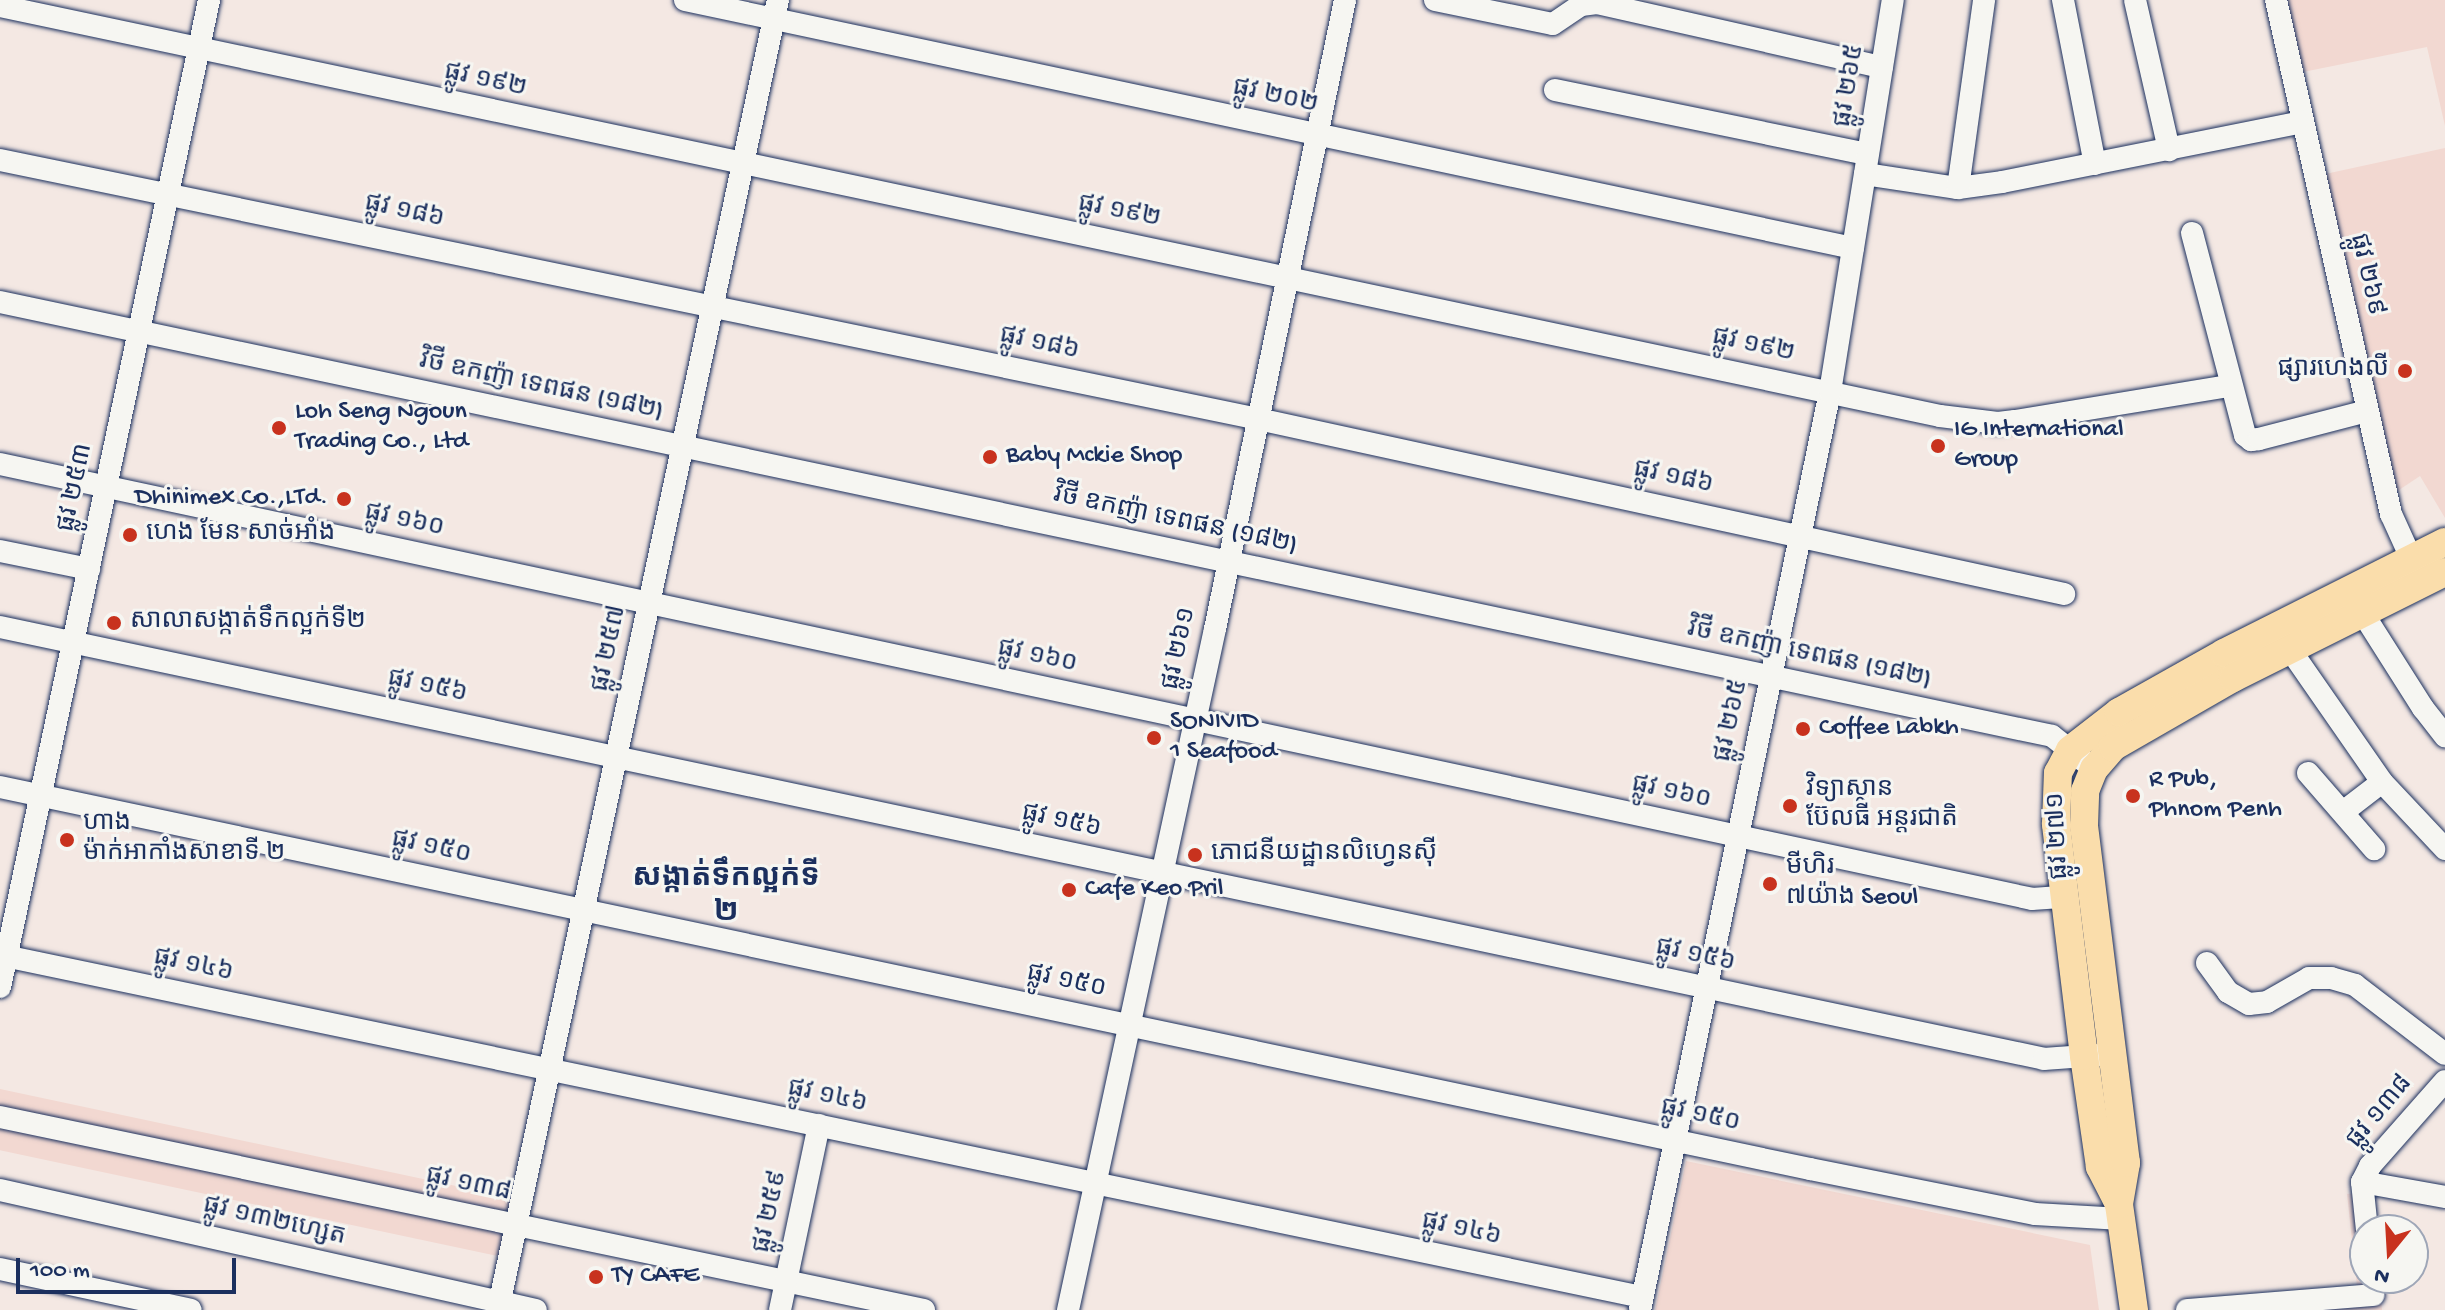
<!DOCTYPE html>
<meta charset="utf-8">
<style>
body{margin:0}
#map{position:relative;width:2445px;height:1310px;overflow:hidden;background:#f4e8e3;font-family:"Gochi Hand","Noto Sans Khmer",sans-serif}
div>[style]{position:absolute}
.built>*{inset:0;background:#f2d8d1;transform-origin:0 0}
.roads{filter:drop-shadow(0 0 2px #1b2f5e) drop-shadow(0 0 2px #1b2f5e)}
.minor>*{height:22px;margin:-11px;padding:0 11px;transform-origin:11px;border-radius:11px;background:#f6f6f2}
.major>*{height:28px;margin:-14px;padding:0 14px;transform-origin:14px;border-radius:14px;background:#faddab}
.dots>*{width:22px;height:22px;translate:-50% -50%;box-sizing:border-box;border:4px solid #f6f6f2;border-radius:50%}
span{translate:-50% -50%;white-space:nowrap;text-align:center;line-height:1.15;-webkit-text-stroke:6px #f6f6f2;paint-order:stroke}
.street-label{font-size:26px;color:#1b2f5e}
.poi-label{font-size:26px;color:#1b2f5e}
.right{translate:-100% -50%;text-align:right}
.left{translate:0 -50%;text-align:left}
.quarter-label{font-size:30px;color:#1b2f5e;font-weight:700}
.north{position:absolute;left:2349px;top:1214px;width:80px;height:80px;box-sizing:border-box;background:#f6f6f2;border:2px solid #9ea6b7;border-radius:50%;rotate:198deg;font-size:22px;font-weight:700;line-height:32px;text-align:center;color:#1b2f5e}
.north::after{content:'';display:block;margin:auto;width:28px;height:36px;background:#c8321e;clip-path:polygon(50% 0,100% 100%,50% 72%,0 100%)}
.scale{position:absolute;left:16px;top:1258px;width:220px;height:36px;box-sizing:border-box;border:4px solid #1b2f5e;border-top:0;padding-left:10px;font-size:24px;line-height:28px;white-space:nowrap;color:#1b2f5e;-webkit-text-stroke:6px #f6f6f2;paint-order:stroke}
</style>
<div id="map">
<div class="built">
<i style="clip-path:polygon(2287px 0,2445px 0,2445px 126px,2427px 47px,2303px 72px)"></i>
<i style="clip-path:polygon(2445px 148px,2445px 518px,2420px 476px,2396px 492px,2316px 176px)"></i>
<i style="left:0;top:1089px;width:525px;height:60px;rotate:12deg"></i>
<i style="clip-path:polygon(1686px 1161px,2090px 1245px,2099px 1310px,1655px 1310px)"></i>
<i style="clip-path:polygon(2369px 1192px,2365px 1278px,2379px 1278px,2382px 1310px,2303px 1310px,2357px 1287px,2347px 1194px)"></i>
</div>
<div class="roads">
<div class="minor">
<i style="left:685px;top:0;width:1194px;rotate:11.99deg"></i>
<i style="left:1435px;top:0;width:120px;rotate:11.5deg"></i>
<i style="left:1553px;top:24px;width:34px;rotate:-34deg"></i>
<i style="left:1581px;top:5px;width:16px;rotate:-7deg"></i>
<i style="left:1597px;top:3px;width:292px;rotate:12.7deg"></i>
<i style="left:2063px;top:0;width:167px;rotate:79deg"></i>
<i style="left:2135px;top:0;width:154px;rotate:77.2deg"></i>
<i style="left:2276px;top:0;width:527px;rotate:77.39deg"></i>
<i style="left:2391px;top:514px;width:48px;rotate:65.6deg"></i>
<i style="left:0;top:6px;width:1983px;rotate:11.93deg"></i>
<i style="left:1940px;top:416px;width:58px;rotate:6.9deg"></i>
<i style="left:1998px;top:423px;width:17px;rotate:-7deg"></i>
<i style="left:2015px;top:421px;width:217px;rotate:-9.3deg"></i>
<i style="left:1555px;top:90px;width:319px;rotate:11.6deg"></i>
<i style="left:0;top:160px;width:1284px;rotate:11.63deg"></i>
<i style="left:1258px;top:419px;width:825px;rotate:12.25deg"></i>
<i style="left:1865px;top:174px;width:94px;rotate:8.6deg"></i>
<i style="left:1958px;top:188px;width:44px;rotate:-7.8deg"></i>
<i style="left:2002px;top:182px;width:307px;rotate:-11.3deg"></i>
<i style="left:1958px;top:188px;width:190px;rotate:-82.1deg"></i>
<i style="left:2192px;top:233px;width:209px;rotate:75.3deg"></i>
<i style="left:2245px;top:435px;width:8px;rotate:40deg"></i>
<i style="left:2251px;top:440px;width:8px;rotate:-7deg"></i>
<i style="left:2259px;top:439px;width:112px;rotate:-14.5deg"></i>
<i style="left:0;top:302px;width:2097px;rotate:11.94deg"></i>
<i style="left:2052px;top:736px;width:53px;rotate:38.2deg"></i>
<i style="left:0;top:464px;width:2078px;rotate:12.08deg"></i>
<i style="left:2032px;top:899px;width:32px;rotate:-4deg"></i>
<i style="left:0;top:551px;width:91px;rotate:11.4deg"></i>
<i style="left:2362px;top:612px;width:114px;rotate:57.6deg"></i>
<i style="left:2423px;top:708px;width:36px;rotate:52deg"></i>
<i style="left:0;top:627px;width:2089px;rotate:11.93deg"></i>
<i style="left:2044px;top:1059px;width:55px;rotate:-4.2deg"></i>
<i style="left:2282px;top:638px;width:175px;rotate:55.2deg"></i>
<i style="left:2382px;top:782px;width:92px;rotate:46.8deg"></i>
<i style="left:2308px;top:773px;width:101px;rotate:49deg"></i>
<i style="left:0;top:787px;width:1850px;rotate:11.92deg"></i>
<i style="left:1810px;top:1169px;width:229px;rotate:11.3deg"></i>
<i style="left:2035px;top:1214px;width:87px;rotate:3.3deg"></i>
<i style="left:2343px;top:812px;width:49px;rotate:-37.6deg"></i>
<i style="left:0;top:955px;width:1677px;rotate:11.77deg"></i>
<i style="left:2207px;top:963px;width:36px;rotate:54deg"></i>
<i style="left:2228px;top:992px;width:24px;rotate:30deg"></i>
<i style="left:2249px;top:1004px;width:18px;rotate:-6deg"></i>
<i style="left:2267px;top:1002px;width:48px;rotate:-29.7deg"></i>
<i style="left:2309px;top:978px;width:22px"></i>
<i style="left:2331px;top:978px;width:25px;rotate:16deg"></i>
<i style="left:2355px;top:985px;width:113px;rotate:37.5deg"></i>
<i style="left:0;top:987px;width:1009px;rotate:-78.04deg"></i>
<i style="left:0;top:1117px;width:944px;rotate:11.8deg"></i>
<i style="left:2362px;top:1182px;width:84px;rotate:10.2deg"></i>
<i style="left:0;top:1190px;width:549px;rotate:12.62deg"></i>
<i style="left:2367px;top:1230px;width:48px;rotate:-95.9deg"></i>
<i style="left:2362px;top:1182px;width:18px;rotate:-63deg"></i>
<i style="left:2370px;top:1166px;width:113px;rotate:-48.6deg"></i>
<i style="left:0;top:1269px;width:195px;rotate:12.1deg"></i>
<i style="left:498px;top:1310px;width:1340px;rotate:-77.94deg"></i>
<i style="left:780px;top:1310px;width:189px;rotate:-78.1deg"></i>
<i style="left:1068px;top:1310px;width:697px;rotate:-77.82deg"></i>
<i style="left:1215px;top:629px;width:642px;rotate:-78.32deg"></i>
<i style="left:1640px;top:1310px;width:937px;rotate:-78.31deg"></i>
<i style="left:1830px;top:392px;width:397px;rotate:-80.9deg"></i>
<i style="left:2187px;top:1310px;width:187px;rotate:-4.6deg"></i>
</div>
<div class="major">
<i style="left:2119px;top:1204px;width:42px;rotate:-117.2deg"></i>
<i style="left:2100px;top:1167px;width:112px;rotate:-98.2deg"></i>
<i style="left:2084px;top:1056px;width:234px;rotate:-96.9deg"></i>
<i style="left:2056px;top:824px;width:51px;rotate:-87.8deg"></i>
<i style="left:2058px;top:773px;width:26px;rotate:-62deg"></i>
<i style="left:2070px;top:750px;width:62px;rotate:-37.8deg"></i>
<i style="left:2119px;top:712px;width:120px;rotate:-29.3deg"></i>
<i style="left:2224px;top:653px;width:247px;rotate:-26.7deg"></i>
<i style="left:2134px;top:1310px;width:107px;rotate:-98.1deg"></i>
<i style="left:2119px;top:1204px;width:42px;rotate:-80.3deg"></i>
<i style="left:2126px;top:1163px;width:340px;rotate:-97.1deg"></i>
<i style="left:2084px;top:826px;width:35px;rotate:-88deg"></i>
<i style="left:2085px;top:791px;width:24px;rotate:-68deg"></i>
<i style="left:2094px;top:769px;width:29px;rotate:-49deg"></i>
<i style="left:2113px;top:747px;width:138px;rotate:-29.9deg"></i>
<i style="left:2233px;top:678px;width:237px;rotate:-26.6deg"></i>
</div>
</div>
<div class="dots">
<i style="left:2405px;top:371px;background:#c8321e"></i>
<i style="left:279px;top:428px;background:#c8321e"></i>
<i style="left:1938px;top:446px;background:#c8321e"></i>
<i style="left:990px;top:457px;background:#c8321e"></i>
<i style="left:344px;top:499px;background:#c8321e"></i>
<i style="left:130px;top:535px;background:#c8321e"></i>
<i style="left:114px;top:623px;background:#c8321e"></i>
<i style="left:1803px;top:729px;background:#c8321e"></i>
<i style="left:1154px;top:738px;background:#c8321e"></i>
<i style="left:2133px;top:796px;background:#c8321e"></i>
<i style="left:1790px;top:806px;background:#c8321e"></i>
<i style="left:67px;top:840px;background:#c8321e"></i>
<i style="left:1195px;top:855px;background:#c8321e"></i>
<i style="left:1770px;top:884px;background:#c8321e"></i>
<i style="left:1069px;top:890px;background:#c8321e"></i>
<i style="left:596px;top:1277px;background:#c8321e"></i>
</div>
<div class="street-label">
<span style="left:485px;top:82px;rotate:12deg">ផ្លូវ ១៩២</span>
<span style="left:1851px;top:86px;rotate:-81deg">ផ្លូវ ២៦៥</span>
<span style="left:1275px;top:98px;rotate:12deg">ផ្លូវ ២០២</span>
<span style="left:404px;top:213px;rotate:12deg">ផ្លូវ ១៨៦</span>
<span style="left:1119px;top:213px;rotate:11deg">ផ្លូវ ១៩២</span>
<span style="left:2365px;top:275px;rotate:77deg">ផ្លូវ ២៦៩</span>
<span style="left:1039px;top:345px;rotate:12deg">ផ្លូវ ១៨៦</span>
<span style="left:1753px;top:347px;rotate:12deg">ផ្លូវ ១៩២</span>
<span style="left:541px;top:388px;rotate:12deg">វិថី ឧកញ៉ា ទេពផន (១៨២)</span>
<span style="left:1673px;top:479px;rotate:12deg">ផ្លូវ ១៨៦</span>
<span style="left:77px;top:488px;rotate:-78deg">ផ្លូវ ២៥៣</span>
<span style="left:404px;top:522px;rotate:12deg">ផ្លូវ ១៦០</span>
<span style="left:1175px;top:522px;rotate:12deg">វិថី ឧកញ៉ា ទេពផន (១៨២)</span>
<span style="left:611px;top:649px;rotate:-78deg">ផ្លូវ ២៥៧</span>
<span style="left:1181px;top:649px;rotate:-78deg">ផ្លូវ ២៦១</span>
<span style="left:1809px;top:656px;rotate:12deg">វិថី ឧកញ៉ា ទេពផន (១៨២)</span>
<span style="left:1037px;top:658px;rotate:12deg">ផ្លូវ ១៦០</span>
<span style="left:427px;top:688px;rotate:12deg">ផ្លូវ ១៥៦</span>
<span style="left:1733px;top:721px;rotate:-78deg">ផ្លូវ ២៦៥</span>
<span style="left:1671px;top:794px;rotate:12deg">ផ្លូវ ១៦០</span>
<span style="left:1061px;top:823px;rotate:12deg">ផ្លូវ ១៥៦</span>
<span style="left:2060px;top:836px;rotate:-93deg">ផ្លូវ ២៧១</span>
<span style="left:431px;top:849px;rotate:12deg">ផ្លូវ ១៥០</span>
<span style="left:1695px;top:957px;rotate:12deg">ផ្លូវ ១៥៦</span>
<span style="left:193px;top:967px;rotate:12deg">ផ្លូវ ១៤៦</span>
<span style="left:1066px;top:983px;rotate:12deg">ផ្លូវ ១៥០</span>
<span style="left:827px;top:1098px;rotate:12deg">ផ្លូវ ១៤៦</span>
<span style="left:2381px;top:1113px;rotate:-50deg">ផ្លូវ ១៣៨</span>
<span style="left:1700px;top:1117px;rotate:12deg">ផ្លូវ ១៥០</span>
<span style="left:468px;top:1186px;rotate:12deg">ផ្លូវ ១៣៨</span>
<span style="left:772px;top:1212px;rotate:-78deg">ផ្លូវ ២៥៩</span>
<span style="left:274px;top:1223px;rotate:13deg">ផ្លូវ ១៣២ហ្សេត</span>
<span style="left:1461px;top:1231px;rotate:12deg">ផ្លូវ ១៤៦</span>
</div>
<div class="poi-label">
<span class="right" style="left:2389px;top:371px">ផ្សារហេងលី</span>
<span class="left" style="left:295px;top:428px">Loh Seng Ngoun<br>Trading Co., Ltd</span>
<span class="left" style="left:1954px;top:446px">IG International<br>Group</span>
<span class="left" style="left:1006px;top:457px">Baby Mckie Shop</span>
<span class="right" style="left:328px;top:499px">Dhinimex Co.,LTd.</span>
<span class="left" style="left:146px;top:535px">ហេង មែន សាច់អាំង</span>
<span class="left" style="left:130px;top:623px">សាលាសង្កាត់ទឹកល្អក់ទី២</span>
<span class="left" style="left:1170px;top:738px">SONIVID<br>1 Seafood</span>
<span class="left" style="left:1819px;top:729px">Coffee Labkh</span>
<span class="left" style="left:2149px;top:796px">R Pub,<br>Phnom Penh</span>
<span class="left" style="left:1806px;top:806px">វិទ្យាស្ថាន<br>ប៊ែលធី អន្ដរជាតិ</span>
<span class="left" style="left:83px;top:840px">ហាង<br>ម៉ាក់អាកាំងសាខាទី ២</span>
<span class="left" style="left:1211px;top:855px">ភោជនីយដ្ឋានលិហ្វេនសុី</span>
<span class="left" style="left:1786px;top:884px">មីហិរ<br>៧យ៉ាង Seoul</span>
<span class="left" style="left:1085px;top:890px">Cafe Keo Pril</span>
<span class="left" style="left:612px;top:1277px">TY CAFE</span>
</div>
<div class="quarter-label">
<span style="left:726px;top:897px">សង្កាត់ទឹកល្អក់ទី<br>២</span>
</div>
<div class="north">N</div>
<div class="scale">100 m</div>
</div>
